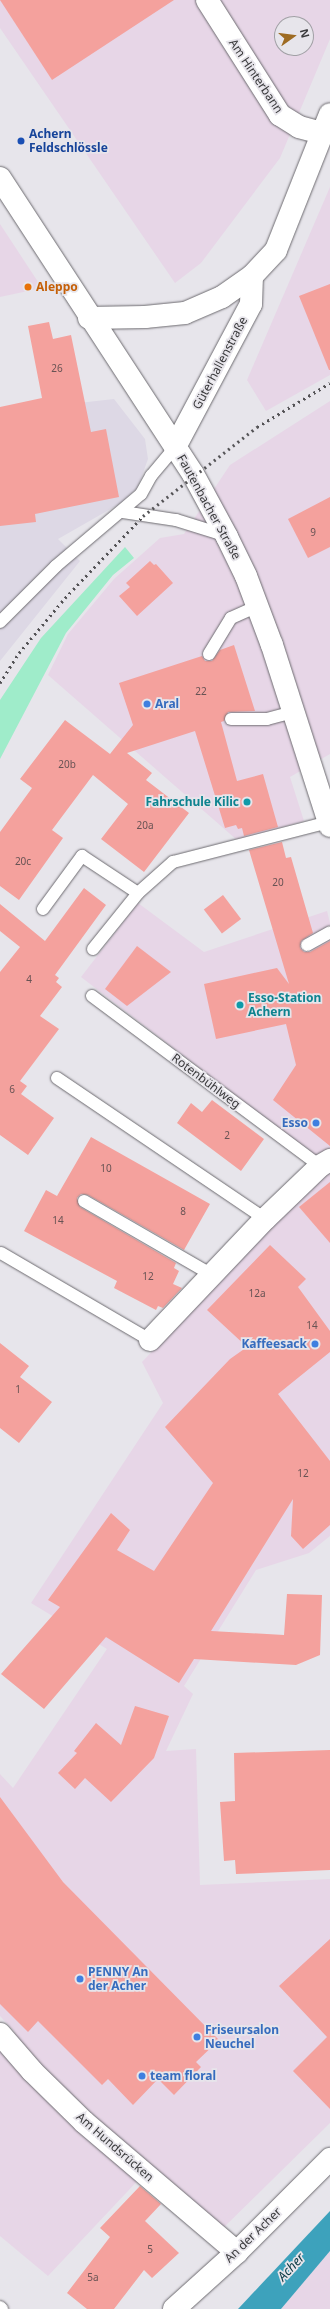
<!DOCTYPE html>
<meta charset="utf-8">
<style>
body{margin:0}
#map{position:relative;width:330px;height:2309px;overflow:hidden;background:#e7e5eb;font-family:"Noto Sans",sans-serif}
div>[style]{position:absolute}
.commercial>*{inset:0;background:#e7d6e7}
.built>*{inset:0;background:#ddd8e5}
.green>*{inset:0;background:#9fecca}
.water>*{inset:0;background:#3da2bc}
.building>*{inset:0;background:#f4a19d;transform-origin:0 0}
.roads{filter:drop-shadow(0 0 1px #6d6b70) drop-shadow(0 0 1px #6d6b70)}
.service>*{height:12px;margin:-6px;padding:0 6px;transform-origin:6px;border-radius:6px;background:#fff}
.minor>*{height:22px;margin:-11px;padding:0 11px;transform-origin:11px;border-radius:11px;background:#fff}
.tertiary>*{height:22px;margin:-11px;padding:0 11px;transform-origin:11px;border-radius:11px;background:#fff}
.rail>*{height:3px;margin-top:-1.5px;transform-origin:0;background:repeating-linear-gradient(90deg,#535255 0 2px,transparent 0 6px)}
.dots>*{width:11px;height:11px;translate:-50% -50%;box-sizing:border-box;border:2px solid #e7e5eb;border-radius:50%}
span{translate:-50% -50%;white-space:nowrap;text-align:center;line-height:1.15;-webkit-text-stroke:3.5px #e7e5eb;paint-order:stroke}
.number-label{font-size:10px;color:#685354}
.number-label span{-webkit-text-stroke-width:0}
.street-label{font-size:12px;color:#39393b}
.transit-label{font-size:12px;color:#164399;font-weight:700}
.left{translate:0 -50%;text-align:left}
.food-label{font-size:12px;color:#c56008;font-weight:700}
.shop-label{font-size:12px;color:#366cbe;font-weight:700}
.right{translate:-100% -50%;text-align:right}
.culture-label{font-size:12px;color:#0d838f;font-weight:700}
.water-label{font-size:13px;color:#053540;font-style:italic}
.north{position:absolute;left:274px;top:16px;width:40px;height:40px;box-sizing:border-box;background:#e7e5eb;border:1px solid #a1a0a5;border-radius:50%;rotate:76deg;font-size:11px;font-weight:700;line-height:16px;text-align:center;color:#39393b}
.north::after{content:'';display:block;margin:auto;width:14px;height:18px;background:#9e6b22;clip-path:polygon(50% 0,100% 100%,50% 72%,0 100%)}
</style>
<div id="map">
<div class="commercial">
<i style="clip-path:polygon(evenodd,0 0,330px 0,330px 39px,280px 158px,201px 263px,175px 283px,0 28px,0 0,282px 24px,306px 24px,306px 48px,282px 48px,282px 24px)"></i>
<i style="clip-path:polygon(330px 187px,330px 375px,266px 411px,247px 380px)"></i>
<i style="clip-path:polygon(0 224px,42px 288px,0 297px)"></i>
<i style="clip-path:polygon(330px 401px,330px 754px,290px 777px,304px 821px,237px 840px,48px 675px,68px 634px,114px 579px,160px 538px,184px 534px,230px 465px)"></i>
<i style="clip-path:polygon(138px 903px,204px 952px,327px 911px,330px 923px,330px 1536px,309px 1553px,256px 1570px,184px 1686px,193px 1694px,166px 1751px,196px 1749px,200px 1885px,330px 1879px,330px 2123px,213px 2238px,143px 2175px,48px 2276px,0 2236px,0 2047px,15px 2032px,0 2016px,0 1774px,13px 1788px,107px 1649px,31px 1603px,163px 1403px,142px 1362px,328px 1167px,81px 977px)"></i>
<i style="clip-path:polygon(330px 2251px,330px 2309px,281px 2309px,314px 2269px)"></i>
</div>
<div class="built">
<i style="clip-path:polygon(114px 399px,145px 439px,148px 459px,138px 487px,121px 503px,58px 539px,80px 561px,0 661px,0 412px)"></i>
</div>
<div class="green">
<i style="clip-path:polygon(125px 547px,134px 558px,113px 575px,66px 633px,0 759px,0 700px,41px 638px)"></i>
</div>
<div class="water">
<i style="clip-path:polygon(330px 2211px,330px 2251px,281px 2309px,238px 2309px)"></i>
</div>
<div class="building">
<i style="clip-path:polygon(0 0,174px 0,52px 80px)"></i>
<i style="clip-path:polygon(330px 284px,330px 370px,329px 370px,299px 296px)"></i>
<i style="clip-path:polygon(49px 322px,53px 339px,71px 335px,91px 432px,106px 429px,119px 497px,35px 514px,36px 522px,0 526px,0 407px,42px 398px,28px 326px)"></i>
<i style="clip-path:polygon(330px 497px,330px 547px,308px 558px,288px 519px)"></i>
<i style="clip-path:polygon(150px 561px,154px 565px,156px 564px,173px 583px,137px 616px,119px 596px,130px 587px,126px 583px)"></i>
<i style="clip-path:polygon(234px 645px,255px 711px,228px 712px,224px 721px,221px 722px,237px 781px,263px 774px,278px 827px,244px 836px,242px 828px,238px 829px,236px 825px,225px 828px,195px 731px,127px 753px,152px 773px,146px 780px,189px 813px,144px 872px,101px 839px,128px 804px,93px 775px,52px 830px,63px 838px,19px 900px,0 886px,0 832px,32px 788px,20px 779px,65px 720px,110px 754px,133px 725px,119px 683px,202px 656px,205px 661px,212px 661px,220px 650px)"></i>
<i style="clip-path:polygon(282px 842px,286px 858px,291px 857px,313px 933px,301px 941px,300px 948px,304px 952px,310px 952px,330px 941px,330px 1146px,273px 1100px,296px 1065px,286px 1024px,216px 1039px,204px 984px,277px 968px,289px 984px,249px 850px)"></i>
<i style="clip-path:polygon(84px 888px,106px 905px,55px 975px,59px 978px,56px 982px,62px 987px,40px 1016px,59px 1029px,20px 1081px,27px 1086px,21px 1094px,54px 1118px,28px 1155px,0 1135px,0 972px,20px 947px,0 931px,0 904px,45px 941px)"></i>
<i style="left:223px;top:895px;width:30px;height:24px;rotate:53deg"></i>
<i style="clip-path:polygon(137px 946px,171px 972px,127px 1006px,105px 989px)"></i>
<i style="clip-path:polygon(212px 1100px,264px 1139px,241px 1171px,177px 1123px,191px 1103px,202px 1112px)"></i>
<i style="clip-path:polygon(91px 1137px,210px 1204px,184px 1250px,88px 1195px,81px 1194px,77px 1198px,80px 1207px,176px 1263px,174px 1268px,179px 1271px,173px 1284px,182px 1288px,163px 1308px,158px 1306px,156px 1310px,114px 1288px,117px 1281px,24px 1231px,46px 1190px,57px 1196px)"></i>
<i style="clip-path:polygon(330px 1182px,330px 1243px,299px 1207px)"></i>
<i style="clip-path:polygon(270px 1245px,306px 1279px,298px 1287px,330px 1331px,330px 1352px,278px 1394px,330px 1461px,330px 1525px,303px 1549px,291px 1536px,293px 1499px,211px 1631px,284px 1635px,287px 1594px,322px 1595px,320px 1655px,296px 1665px,194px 1659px,179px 1683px,106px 1637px,44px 1709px,1px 1674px,60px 1607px,48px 1600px,111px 1513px,130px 1530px,117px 1550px,154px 1571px,213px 1483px,165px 1427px,230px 1359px,247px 1347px,207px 1310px)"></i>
<i style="clip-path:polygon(0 1343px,29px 1366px,20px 1377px,52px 1402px,19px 1443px,0 1428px)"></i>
<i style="clip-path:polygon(135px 1706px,169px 1716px,154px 1758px,111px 1802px,85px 1778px,75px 1789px,58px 1773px,77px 1753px,74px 1751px,96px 1723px,121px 1745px)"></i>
<i style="clip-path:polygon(330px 1750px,330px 1870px,236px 1874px,235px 1860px,224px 1861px,220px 1802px,235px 1801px,234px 1753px)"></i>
<i style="clip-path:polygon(0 1797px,63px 1882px,219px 2040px,196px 2062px,201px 2067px,174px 2095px,158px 2079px,133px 2105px,108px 2079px,102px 2085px,38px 2021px,28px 2032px,0 2004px)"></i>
<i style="clip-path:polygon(330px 1939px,330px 2109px,293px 2071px,327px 2037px,279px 1986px)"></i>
<i style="clip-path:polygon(140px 2186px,161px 2204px,145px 2221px,179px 2253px,152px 2278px,144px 2270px,114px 2309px,87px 2309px,67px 2293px,110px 2237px,100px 2228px)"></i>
</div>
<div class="roads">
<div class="service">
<i style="left:123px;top:512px;width:54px;rotate:8.6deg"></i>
<i style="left:176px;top:520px;width:53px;rotate:17.4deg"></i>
<i style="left:0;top:622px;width:79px;rotate:-45deg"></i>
<i style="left:56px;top:566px;width:111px;rotate:-40.3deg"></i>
<i style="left:141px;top:494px;width:21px;rotate:-61deg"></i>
<i style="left:151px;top:476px;width:38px;rotate:-50deg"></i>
<i style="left:209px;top:654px;width:42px;rotate:-58.6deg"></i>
<i style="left:231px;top:618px;width:30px;rotate:-24deg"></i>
<i style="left:231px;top:719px;width:36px"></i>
<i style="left:267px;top:719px;width:28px;rotate:-15deg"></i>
<i style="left:43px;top:909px;width:66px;rotate:-53.7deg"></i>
<i style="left:82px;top:856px;width:67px;rotate:33.5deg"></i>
<i style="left:138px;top:893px;width:47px;rotate:-41.5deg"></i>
<i style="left:173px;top:862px;width:161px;rotate:-14.4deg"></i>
<i style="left:307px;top:945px;width:26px;rotate:-29deg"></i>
<i style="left:93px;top:949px;width:72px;rotate:-51.2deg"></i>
<i style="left:92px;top:996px;width:284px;rotate:36.7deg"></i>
<i style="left:57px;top:1078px;width:251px;rotate:34.1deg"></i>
<i style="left:84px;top:1201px;width:148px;rotate:30deg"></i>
<i style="left:1px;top:1253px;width:173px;rotate:30.3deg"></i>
<i style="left:0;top:2307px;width:3px;rotate:45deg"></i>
</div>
<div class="minor">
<i style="left:207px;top:0;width:136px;rotate:57.6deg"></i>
<i style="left:280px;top:115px;width:22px;rotate:32deg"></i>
<i style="left:299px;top:127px;width:23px;rotate:15deg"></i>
<i style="left:89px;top:318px;width:56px;rotate:-1deg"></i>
<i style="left:145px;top:317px;width:40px;rotate:-5.7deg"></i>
<i style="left:185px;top:313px;width:40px;rotate:-23.4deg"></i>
<i style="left:222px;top:297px;width:37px;rotate:-35deg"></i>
<i style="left:252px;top:276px;width:35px;rotate:-47deg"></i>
<i style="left:276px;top:250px;width:146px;rotate:-68.3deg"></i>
<i style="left:175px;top:447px;width:162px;rotate:-62deg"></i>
<i style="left:251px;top:304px;width:28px;rotate:-88deg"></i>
<i style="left:150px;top:1340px;width:167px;rotate:-46.5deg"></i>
<i style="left:265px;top:1219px;width:76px;rotate:-43.9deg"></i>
<i style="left:320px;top:1166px;width:12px;rotate:-31deg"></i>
<i style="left:0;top:2034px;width:49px;rotate:49.1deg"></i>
<i style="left:32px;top:2071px;width:73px;rotate:44.4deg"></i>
<i style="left:84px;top:2122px;width:201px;rotate:40.4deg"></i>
<i style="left:174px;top:2309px;width:85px;rotate:-42.1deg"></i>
<i style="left:237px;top:2252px;width:132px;rotate:-45deg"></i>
</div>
<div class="tertiary">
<i style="left:0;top:178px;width:353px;rotate:56.9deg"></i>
<i style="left:193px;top:474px;width:72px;rotate:61.6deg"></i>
<i style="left:227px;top:537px;width:43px;rotate:64deg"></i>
<i style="left:246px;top:576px;width:74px;rotate:69.4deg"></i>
<i style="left:272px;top:645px;width:190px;rotate:72.2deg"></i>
</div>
</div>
<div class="rail">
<i style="left:0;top:683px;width:36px;rotate:-58deg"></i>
<i style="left:19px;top:653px;width:72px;rotate:-50.1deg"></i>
<i style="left:65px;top:598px;width:113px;rotate:-46.4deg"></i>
<i style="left:143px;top:516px;width:145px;rotate:-38deg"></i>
<i style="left:257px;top:427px;width:85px;rotate:-31.1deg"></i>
</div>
<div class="dots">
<i style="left:21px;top:141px;background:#1a4fb4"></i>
<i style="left:28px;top:287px;background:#e8710a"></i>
<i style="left:147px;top:704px;background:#3f7fe0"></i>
<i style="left:247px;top:802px;background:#0f9aa8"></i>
<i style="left:240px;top:1005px;background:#0f9aa8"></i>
<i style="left:316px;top:1123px;background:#3f7fe0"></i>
<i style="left:315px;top:1344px;background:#3f7fe0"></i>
<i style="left:80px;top:1979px;background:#3f7fe0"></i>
<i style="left:197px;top:2037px;background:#3f7fe0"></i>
<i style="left:142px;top:2076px;background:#3f7fe0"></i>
</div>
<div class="number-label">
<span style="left:57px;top:369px">26</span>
<span style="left:313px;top:533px">9</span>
<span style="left:201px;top:692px">22</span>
<span style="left:67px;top:765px">20b</span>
<span style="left:145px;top:826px">20a</span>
<span style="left:23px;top:862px">20c</span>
<span style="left:278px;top:883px">20</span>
<span style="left:29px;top:980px">4</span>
<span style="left:12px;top:1090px">6</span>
<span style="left:227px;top:1136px">2</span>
<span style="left:106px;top:1169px">10</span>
<span style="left:183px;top:1212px">8</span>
<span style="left:58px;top:1221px">14</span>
<span style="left:148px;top:1277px">12</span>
<span style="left:257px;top:1294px">12a</span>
<span style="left:312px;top:1326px">14</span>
<span style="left:18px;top:1390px">1</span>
<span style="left:303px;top:1474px">12</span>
<span style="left:150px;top:2250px">5</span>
<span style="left:93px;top:2278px">5a</span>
</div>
<div class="street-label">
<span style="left:256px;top:76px;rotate:56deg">Am Hinterbann</span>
<span style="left:220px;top:363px;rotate:-62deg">Güterhallenstraße</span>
<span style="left:209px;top:507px;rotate:61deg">Fautenbacher Straße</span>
<span style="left:206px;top:1081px;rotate:37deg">Rotenbühlweg</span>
<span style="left:115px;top:2147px;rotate:41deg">Am Hundsrücken</span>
<span style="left:253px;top:2235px;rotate:-44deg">An der Acher</span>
</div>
<div class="transit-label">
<span class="left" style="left:29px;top:141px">Achern<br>Feldschlössle</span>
</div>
<div class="food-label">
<span class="left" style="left:36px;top:287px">Aleppo</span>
</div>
<div class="shop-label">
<span class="left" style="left:155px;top:704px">Aral</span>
<span class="right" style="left:308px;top:1123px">Esso</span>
<span class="right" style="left:307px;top:1344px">Kaffeesack</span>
<span class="left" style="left:88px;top:1979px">PENNY An<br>der Acher</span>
<span class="left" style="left:205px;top:2037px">Friseursalon<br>Neuchel</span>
<span class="left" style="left:150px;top:2076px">team floral</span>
</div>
<div class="culture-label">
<span class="right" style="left:239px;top:802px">Fahrschule Kilic</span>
<span class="left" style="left:248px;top:1005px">Esso-Station<br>Achern</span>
</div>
<div class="water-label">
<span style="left:291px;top:2267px;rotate:-47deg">Acher</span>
</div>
<div class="north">N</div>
</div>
